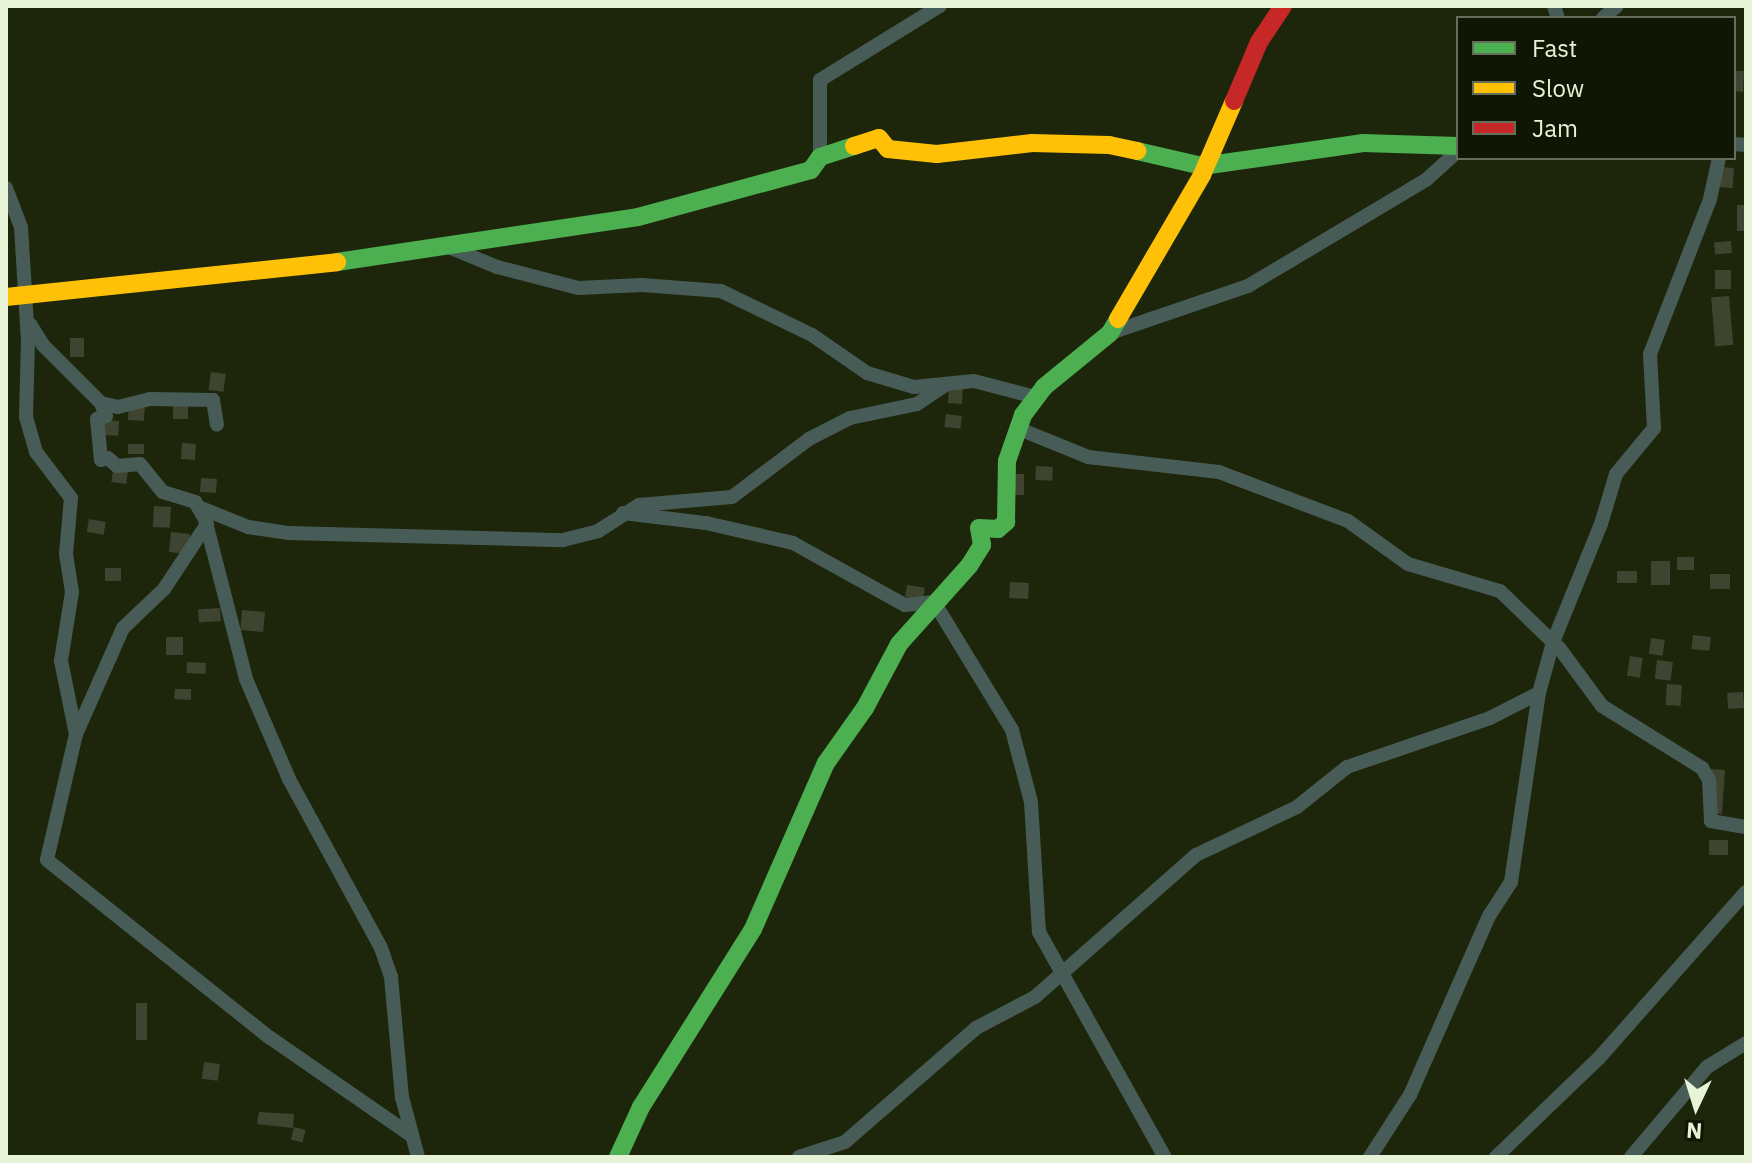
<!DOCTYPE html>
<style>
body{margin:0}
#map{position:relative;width:1752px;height:1163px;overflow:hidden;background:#1d260b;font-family:"IBM Plex Sans",sans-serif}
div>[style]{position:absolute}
.building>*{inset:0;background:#3f4430;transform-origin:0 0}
.street>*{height:14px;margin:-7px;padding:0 7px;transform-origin:7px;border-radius:7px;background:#485c57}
.fast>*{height:18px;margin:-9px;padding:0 9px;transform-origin:9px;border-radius:9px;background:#4caf50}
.slow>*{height:18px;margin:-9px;padding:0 9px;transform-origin:9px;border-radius:9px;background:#ffc107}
.jam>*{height:18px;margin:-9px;padding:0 9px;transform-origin:9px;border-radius:9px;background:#c62828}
span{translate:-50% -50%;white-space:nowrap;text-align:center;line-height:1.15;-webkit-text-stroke:6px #0f1603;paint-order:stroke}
.frame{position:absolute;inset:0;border:8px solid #e7f3d7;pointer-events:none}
.legend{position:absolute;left:1456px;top:16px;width:280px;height:144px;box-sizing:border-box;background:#0f1603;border:2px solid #656e58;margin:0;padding:10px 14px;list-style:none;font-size:24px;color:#e7f3d7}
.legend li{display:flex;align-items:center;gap:16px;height:40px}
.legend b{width:40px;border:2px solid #656e58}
.north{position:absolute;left:1656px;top:1067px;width:80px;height:80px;-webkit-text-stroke:6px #0f1603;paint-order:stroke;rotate:184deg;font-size:22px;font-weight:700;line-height:32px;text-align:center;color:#e7f3d7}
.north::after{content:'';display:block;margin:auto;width:28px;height:36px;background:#e7f3d7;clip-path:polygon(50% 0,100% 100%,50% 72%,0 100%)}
</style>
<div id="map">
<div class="building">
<i style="clip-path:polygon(1734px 71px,1744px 71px,1743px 92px,1734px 91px)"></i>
<i style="left:1720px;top:167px;width:14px;height:20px;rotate:4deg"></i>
<i style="left:1737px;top:205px;width:9px;height:26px"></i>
<i style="left:1731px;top:241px;width:12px;height:17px;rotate:85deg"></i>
<i style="left:1731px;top:270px;width:19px;height:16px;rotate:90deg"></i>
<i style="left:1729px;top:296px;width:49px;height:18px;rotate:85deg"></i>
<i style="left:70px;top:338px;width:14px;height:19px"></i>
<i style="left:211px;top:372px;width:15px;height:18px;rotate:8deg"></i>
<i style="left:949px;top:387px;width:14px;height:16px;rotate:4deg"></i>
<i style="left:173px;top:402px;width:15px;height:17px"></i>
<i style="left:129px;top:405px;width:16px;height:15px;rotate:4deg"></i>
<i style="left:946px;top:414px;width:16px;height:13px;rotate:7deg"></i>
<i style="left:102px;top:420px;width:17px;height:15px;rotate:3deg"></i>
<i style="left:182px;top:443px;width:14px;height:16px;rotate:4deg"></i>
<i style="left:128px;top:444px;width:16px;height:10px"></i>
<i style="left:1036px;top:466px;width:17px;height:14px;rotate:3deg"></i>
<i style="left:113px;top:470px;width:15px;height:12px;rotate:8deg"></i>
<i style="left:1011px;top:474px;width:13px;height:21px"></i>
<i style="left:201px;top:478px;width:16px;height:14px;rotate:4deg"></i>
<i style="left:154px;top:506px;width:17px;height:21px;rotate:3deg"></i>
<i style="left:89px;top:519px;width:17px;height:13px;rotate:10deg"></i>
<i style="left:171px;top:532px;width:19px;height:20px;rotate:6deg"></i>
<i style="left:1677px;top:557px;width:17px;height:13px"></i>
<i style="left:1651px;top:561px;width:19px;height:24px"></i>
<i style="left:105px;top:568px;width:16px;height:13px"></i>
<i style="left:1617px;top:571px;width:20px;height:12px"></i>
<i style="left:1710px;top:574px;width:20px;height:15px"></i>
<i style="left:1010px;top:582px;width:19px;height:16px;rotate:3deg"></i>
<i style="left:907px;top:585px;width:18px;height:12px;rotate:9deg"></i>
<i style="left:220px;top:608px;width:13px;height:22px;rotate:86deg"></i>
<i style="left:242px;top:610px;width:23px;height:20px;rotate:5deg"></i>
<i style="left:1693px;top:635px;width:18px;height:14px;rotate:6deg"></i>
<i style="left:166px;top:637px;width:17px;height:18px"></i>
<i style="left:1651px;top:638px;width:14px;height:16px;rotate:8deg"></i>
<i style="left:1630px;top:656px;width:13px;height:20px;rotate:9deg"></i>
<i style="left:1657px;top:660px;width:16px;height:19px;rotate:7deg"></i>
<i style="left:187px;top:662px;width:19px;height:11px;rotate:3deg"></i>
<i style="left:1667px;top:684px;width:15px;height:21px;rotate:4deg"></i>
<i style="clip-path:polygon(175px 689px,191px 689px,191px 700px,174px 699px)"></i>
<i style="left:1743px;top:692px;width:16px;height:16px;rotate:86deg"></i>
<i style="left:1710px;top:769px;width:15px;height:44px;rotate:4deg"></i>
<i style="left:1709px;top:840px;width:19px;height:15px"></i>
<i style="left:147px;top:1003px;width:37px;height:11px;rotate:90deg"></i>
<i style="left:204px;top:1062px;width:16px;height:17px;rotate:7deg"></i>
<i style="clip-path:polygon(259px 1112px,294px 1114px,293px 1128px,257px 1124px)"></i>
<i style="left:294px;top:1127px;width:12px;height:13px;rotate:14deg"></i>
</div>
<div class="street">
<i style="left:1554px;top:6px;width:13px;rotate:72deg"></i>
<i style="left:1603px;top:18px;width:18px;rotate:-41deg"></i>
<i style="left:1734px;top:144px;width:12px;rotate:5deg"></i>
<i style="left:820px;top:157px;width:77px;rotate:-90deg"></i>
<i style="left:820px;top:80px;width:141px;rotate:-31.7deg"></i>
<i style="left:6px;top:188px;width:42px;rotate:69deg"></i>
<i style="left:21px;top:227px;width:113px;rotate:86.5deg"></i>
<i style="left:28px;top:340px;width:77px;rotate:91.5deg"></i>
<i style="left:26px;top:417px;width:36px;rotate:74deg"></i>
<i style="left:36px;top:452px;width:58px;rotate:52.7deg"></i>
<i style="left:71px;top:498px;width:56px;rotate:95.1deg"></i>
<i style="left:66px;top:554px;width:38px;rotate:81deg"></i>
<i style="left:72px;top:592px;width:70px;rotate:99.1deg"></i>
<i style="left:61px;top:661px;width:75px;rotate:78.4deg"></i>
<i style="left:451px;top:248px;width:50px;rotate:22.4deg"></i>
<i style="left:497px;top:267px;width:84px;rotate:14.5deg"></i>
<i style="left:578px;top:288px;width:64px;rotate:-2.7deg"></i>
<i style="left:642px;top:285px;width:79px;rotate:4.3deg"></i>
<i style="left:721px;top:291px;width:101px;rotate:25.8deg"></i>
<i style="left:812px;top:335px;width:67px;rotate:34.6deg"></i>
<i style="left:867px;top:373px;width:49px;rotate:16.6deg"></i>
<i style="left:914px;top:387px;width:60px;rotate:-5.7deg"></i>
<i style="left:974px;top:381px;width:63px;rotate:14.7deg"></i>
<i style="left:30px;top:324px;width:25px;rotate:58deg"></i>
<i style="left:43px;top:345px;width:82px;rotate:45deg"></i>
<i style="left:101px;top:403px;width:17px;rotate:13deg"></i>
<i style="left:118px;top:407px;width:33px;rotate:-14deg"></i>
<i style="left:150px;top:399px;width:63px;rotate:0.9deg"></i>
<i style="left:213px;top:400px;width:25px;rotate:81deg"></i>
<i style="left:1110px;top:333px;width:146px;rotate:-18.8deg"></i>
<i style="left:1248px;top:286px;width:207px;rotate:-30.8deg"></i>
<i style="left:1426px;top:180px;width:43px;rotate:-42.2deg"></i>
<i style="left:101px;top:403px;width:14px;rotate:69deg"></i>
<i style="left:106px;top:416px;width:9px;rotate:162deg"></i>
<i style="left:97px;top:419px;width:41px;rotate:84.4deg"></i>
<i style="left:101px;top:460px;width:7px;rotate:-16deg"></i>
<i style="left:108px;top:458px;width:12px;rotate:42deg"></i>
<i style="left:117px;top:466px;width:23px;rotate:-5deg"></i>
<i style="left:140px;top:464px;width:36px;rotate:51deg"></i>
<i style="left:163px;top:492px;width:34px;rotate:17deg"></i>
<i style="left:195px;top:502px;width:20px;rotate:60deg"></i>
<i style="left:205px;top:519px;width:165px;rotate:75.6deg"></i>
<i style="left:246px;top:679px;width:109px;rotate:66.7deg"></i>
<i style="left:289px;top:779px;width:192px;rotate:61.4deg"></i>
<i style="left:381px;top:948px;width:31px;rotate:71deg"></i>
<i style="left:391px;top:977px;width:121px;rotate:84.8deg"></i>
<i style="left:402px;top:1097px;width:62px;rotate:75.1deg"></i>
<i style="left:1017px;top:428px;width:77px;rotate:22.2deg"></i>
<i style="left:1088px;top:457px;width:132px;rotate:6.5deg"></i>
<i style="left:1219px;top:472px;width:138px;rotate:20.8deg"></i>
<i style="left:1348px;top:521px;width:74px;rotate:35.6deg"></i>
<i style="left:1408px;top:564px;width:96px;rotate:16.4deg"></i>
<i style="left:1500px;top:591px;width:83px;rotate:44deg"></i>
<i style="left:1560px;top:649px;width:71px;rotate:53.6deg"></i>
<i style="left:1602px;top:706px;width:118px;rotate:31.8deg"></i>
<i style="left:1702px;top:768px;width:14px;rotate:60deg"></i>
<i style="left:1709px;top:780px;width:41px;rotate:87.2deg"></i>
<i style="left:1711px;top:821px;width:36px;rotate:10deg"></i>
<i style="left:201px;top:508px;width:51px;rotate:22deg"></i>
<i style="left:248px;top:527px;width:40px;rotate:8.5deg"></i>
<i style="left:288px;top:533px;width:275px;rotate:1.5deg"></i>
<i style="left:563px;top:540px;width:36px;rotate:-14deg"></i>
<i style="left:598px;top:531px;width:49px;rotate:-32.4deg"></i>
<i style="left:639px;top:505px;width:93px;rotate:-4.9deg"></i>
<i style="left:732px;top:497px;width:96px;rotate:-37deg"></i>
<i style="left:809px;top:439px;width:46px;rotate:-27.1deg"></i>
<i style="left:850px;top:418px;width:68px;rotate:-11.8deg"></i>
<i style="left:917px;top:404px;width:36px;rotate:-34deg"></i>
<i style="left:623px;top:513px;width:84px;rotate:6.9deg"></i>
<i style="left:706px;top:523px;width:89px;rotate:12.9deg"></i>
<i style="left:793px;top:543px;width:128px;rotate:29deg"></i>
<i style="left:905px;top:605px;width:29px;rotate:-6deg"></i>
<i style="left:934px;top:602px;width:150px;rotate:58.6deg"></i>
<i style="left:1012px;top:730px;width:74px;rotate:75.2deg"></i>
<i style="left:1031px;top:802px;width:130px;rotate:86.5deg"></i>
<i style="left:1039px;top:932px;width:258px;rotate:60.8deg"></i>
<i style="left:207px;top:524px;width:78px;rotate:123.5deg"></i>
<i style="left:164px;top:589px;width:57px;rotate:136.4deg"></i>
<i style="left:123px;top:628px;width:116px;rotate:113.9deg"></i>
<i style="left:76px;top:734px;width:129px;rotate:103deg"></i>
<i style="left:47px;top:860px;width:284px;rotate:38.6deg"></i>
<i style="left:269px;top:1037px;width:174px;rotate:34.7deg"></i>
<i style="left:799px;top:1157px;width:48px;rotate:-18.1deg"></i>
<i style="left:845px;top:1142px;width:174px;rotate:-41deg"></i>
<i style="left:976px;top:1028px;width:67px;rotate:-27.7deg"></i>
<i style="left:1035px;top:997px;width:215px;rotate:-41.4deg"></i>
<i style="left:1196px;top:855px;width:112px;rotate:-25.4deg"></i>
<i style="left:1297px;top:807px;width:64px;rotate:-38.7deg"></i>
<i style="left:1347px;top:767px;width:151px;rotate:-18.9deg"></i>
<i style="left:1490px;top:718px;width:55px;rotate:-27deg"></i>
<i style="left:1370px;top:1157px;width:74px;rotate:-57.2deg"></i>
<i style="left:1410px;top:1095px;width:196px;rotate:-66.2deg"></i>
<i style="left:1489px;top:916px;width:40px;rotate:-57.1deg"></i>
<i style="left:1511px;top:882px;width:191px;rotate:-81.6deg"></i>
<i style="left:1539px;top:693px;width:53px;rotate:-74.6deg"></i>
<i style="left:1553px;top:642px;width:127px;rotate:-67.9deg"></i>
<i style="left:1601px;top:524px;width:52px;rotate:-73.3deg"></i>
<i style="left:1616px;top:474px;width:60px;rotate:-50.4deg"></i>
<i style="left:1654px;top:428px;width:74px;rotate:-93.1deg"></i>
<i style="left:1650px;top:354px;width:166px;rotate:-68.8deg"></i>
<i style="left:1710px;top:199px;width:42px;rotate:-77.6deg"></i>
<i style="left:1496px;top:1157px;width:143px;rotate:-43.9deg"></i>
<i style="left:1599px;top:1058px;width:222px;rotate:-48.5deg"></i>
<i style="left:1631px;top:1157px;width:118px;rotate:-49.8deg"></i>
<i style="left:1707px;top:1067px;width:46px;rotate:-31.6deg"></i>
</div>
<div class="fast">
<i style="left:1137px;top:151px;width:67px;rotate:13deg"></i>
<i style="left:1202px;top:166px;width:163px;rotate:-8.1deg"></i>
<i style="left:1363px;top:143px;width:95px;rotate:1.8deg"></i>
<i style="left:337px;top:262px;width:304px;rotate:-8.5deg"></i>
<i style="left:638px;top:217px;width:179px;rotate:-15.2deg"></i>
<i style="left:811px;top:170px;width:16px;rotate:-55deg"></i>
<i style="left:820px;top:157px;width:36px;rotate:-18deg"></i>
<i style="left:618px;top:1157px;width:55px;rotate:-65.3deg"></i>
<i style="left:641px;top:1107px;width:210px;rotate:-57.8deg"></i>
<i style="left:753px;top:929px;width:181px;rotate:-66.3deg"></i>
<i style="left:826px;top:763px;width:67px;rotate:-54.7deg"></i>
<i style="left:865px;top:708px;width:72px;rotate:-62deg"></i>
<i style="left:899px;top:644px;width:105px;rotate:-48.1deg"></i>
<i style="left:969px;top:566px;width:25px;rotate:-58deg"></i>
<i style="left:982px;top:545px;width:17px;rotate:-100deg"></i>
<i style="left:979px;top:528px;width:19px;rotate:3deg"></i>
<i style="left:998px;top:529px;width:11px;rotate:-41deg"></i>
<i style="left:1006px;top:522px;width:61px;rotate:-89.1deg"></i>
<i style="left:1007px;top:461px;width:49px;rotate:-70.8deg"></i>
<i style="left:1023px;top:415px;width:35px;rotate:-53deg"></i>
<i style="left:1044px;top:387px;width:85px;rotate:-39.3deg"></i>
<i style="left:1110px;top:333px;width:16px;rotate:-60deg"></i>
</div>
<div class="slow">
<i style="left:854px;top:146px;width:26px;rotate:-18deg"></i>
<i style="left:879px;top:138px;width:14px;rotate:51deg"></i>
<i style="left:888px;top:149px;width:49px;rotate:5.8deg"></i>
<i style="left:937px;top:154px;width:96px;rotate:-6.6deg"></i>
<i style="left:1032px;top:143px;width:77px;rotate:1.5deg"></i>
<i style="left:1109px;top:145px;width:29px;rotate:12deg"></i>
<i style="left:6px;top:297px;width:333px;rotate:-6deg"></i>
<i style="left:1118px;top:319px;width:167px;rotate:-59.7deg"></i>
<i style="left:1202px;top:175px;width:81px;rotate:-66.6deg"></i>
</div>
<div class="jam">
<i style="left:1234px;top:101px;width:64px;rotate:-67deg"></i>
<i style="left:1259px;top:42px;width:43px;rotate:-56.3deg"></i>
</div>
<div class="frame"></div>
<ul class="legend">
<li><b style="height:10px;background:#4caf50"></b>Fast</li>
<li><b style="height:10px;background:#ffc107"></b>Slow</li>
<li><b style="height:10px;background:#c62828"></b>Jam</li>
</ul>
<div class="north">N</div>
</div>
